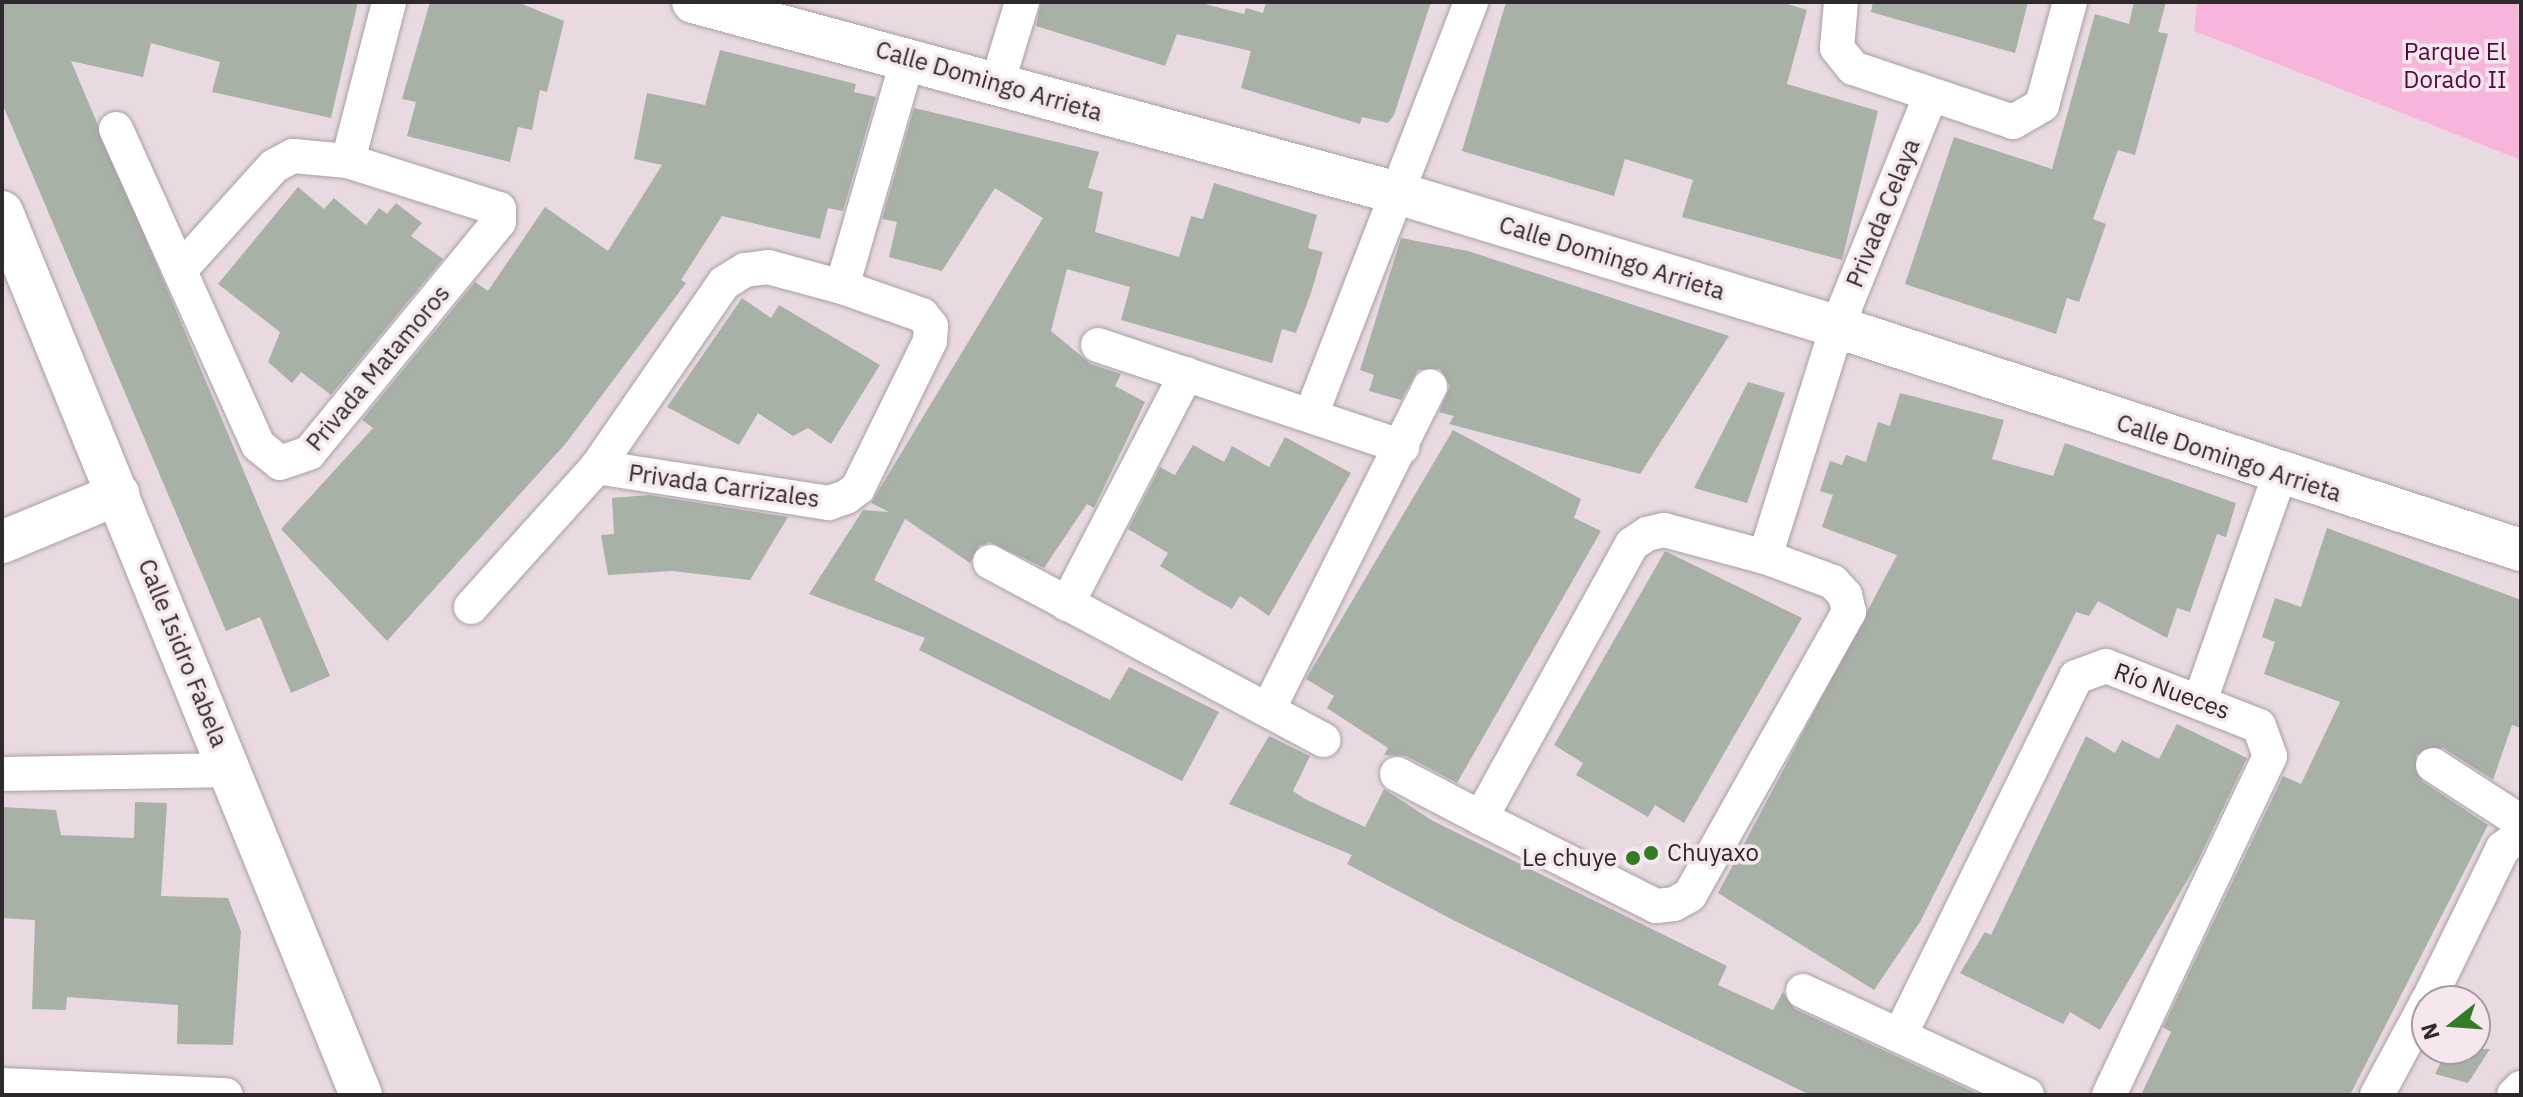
<!DOCTYPE html>
<meta charset="utf-8">
<style>
body{margin:0}
#map{position:relative;width:2523px;height:1097px;overflow:hidden;background:#e9dae2;font-family:"IBM Plex Sans",sans-serif}
div>[style]{position:absolute}
.green>*{inset:0;background:#f7b5db}
.building>*{inset:0;background:#a7b1a6}
.roads{filter:drop-shadow(0 0 2px #ab9da5) drop-shadow(0 0 2px #ab9da5)}
.minor>*{height:34px;margin:-17px;padding:0 17px;transform-origin:17px;border-radius:17px;background:#fff}
.tertiary>*{height:42px;margin:-21px;padding:0 21px;transform-origin:21px;border-radius:21px;background:#fff}
.dots>*{width:22px;height:22px;translate:-50% -50%;box-sizing:border-box;border:4px solid #f6e7ef;border-radius:50%}
span{translate:-50% -50%;white-space:nowrap;text-align:center;line-height:1.15;-webkit-text-stroke:7px #f6e7ef;paint-order:stroke}
.park-label{font-size:24px;color:#580840}
.street-label{font-size:24px;color:#2e292c}
.poi-label{font-size:24px;color:#2e292c}
.left{translate:0 -50%;text-align:left}
.right{translate:-100% -50%;text-align:right}
.frame{position:absolute;inset:0;border:4px solid #2e292c;pointer-events:none}
.north{position:absolute;left:2411px;top:985px;width:80px;height:80px;box-sizing:border-box;background:#f6e7ef;border:2px solid #a69ba1;border-radius:50%;rotate:253deg;font-size:22px;font-weight:700;line-height:32px;text-align:center;color:#2e292c}
.north::after{content:'';display:block;margin:auto;width:28px;height:36px;background:#307d25;clip-path:polygon(50% 0,100% 100%,50% 72%,0 100%)}
</style>
<div id="map">
<div class="green">
<i style="clip-path:polygon(2197px 2px,2518px 2px,2521px 160px,2194px 31px)"></i>
</div>
<div class="building">
<i style="clip-path:polygon(2px 2px,358px 2px,331px 118px,212px 92px,220px 62px,151px 43px,143px 77px,71px 61px,330px 676px,291px 693px,260px 617px,226px 631px,2px 103px)"></i>
<i style="clip-path:polygon(430px 2px,517px 2px,564px 21px,547px 92px,540px 90px,532px 130px,518px 127px,510px 162px,407px 136px,416px 102px,402px 99px)"></i>
<i style="clip-path:polygon(1041px 2px,1197px 2px,1244px 14px,1246px 8px,1263px 13px,1266px 2px,1431px 2px,1394px 115px,1388px 123px,1362px 117px,1360px 124px,1241px 88px,1251px 51px,1177px 34px,1165px 66px,1036px 26px)"></i>
<i style="clip-path:polygon(1506px 2px,1781px 2px,1807px 10px,1787px 84px,1878px 111px,1842px 260px,1682px 217px,1693px 180px,1625px 159px,1614px 196px,1462px 151px)"></i>
<i style="clip-path:polygon(1873px 2px,2028px 2px,2015px 53px,1871px 12px)"></i>
<i style="clip-path:polygon(2134px 2px,2166px 2px,2158px 32px,2168px 34px,2135px 155px,2118px 150px,2093px 219px,2106px 224px,2079px 302px,2067px 298px,2056px 334px,1905px 284px,1954px 137px,2052px 169px,2095px 14px,2129px 24px)"></i>
<i style="clip-path:polygon(720px 50px,856px 84px,854px 92px,876px 97px,843px 211px,828px 208px,820px 239px,722px 216px,681px 280px,686px 283px,567px 442px,387px 641px,281px 529px,373px 428px,362px 420px,475px 282px,488px 291px,545px 207px,608px 251px,662px 165px,634px 159px,647px 93px,705px 105px)"></i>
<i style="clip-path:polygon(914px 108px,1099px 152px,1088px 188px,1103px 192px,1095px 232px,1179px 257px,1191px 216px,1203px 219px,1214px 183px,1317px 215px,1308px 248px,1323px 252px,1311px 293px,1296px 333px,1282px 329px,1272px 363px,1121px 320px,1130px 287px,1067px 269px,1051px 331px,1091px 364px,1121px 374px,1115px 386px,1145px 402px,1094px 508px,1087px 504px,1044px 568px,990px 542px,979px 546px,970px 563px,905px 519px,874px 580px,1110px 700px,1129px 667px,1219px 712px,1182px 781px,919px 650px,925px 638px,809px 594px,863px 510px,889px 512px,871px 503px,1043px 218px,995px 188px,942px 271px,889px 257px,897px 222px,882px 219px)"></i>
<i style="clip-path:polygon(298px 187px,324px 209px,334px 198px,366px 225px,379px 208px,387px 214px,396px 203px,422px 223px,411px 236px,443px 259px,331px 395px,301px 372px,292px 383px,268px 362px,280px 332px,218px 284px)"></i>
<i style="clip-path:polygon(1401px 238px,1468px 251px,1729px 336px,1640px 474px,1449px 424px,1454px 416px,1439px 412px,1450px 386px,1440px 369px,1418px 370px,1401px 400px,1369px 391px,1374px 375px,1360px 370px)"></i>
<i style="clip-path:polygon(742px 298px,771px 318px,779px 305px,880px 365px,831px 444px,808px 428px,793px 436px,758px 413px,739px 445px,667px 407px)"></i>
<i style="clip-path:polygon(1748px 382px,1785px 393px,1747px 503px,1694px 488px)"></i>
<i style="clip-path:polygon(1900px 393px,2004px 420px,1992px 459px,2053px 476px,2065px 443px,2236px 503px,2226px 537px,2217px 534px,2190px 612px,2177px 608px,2167px 638px,2098px 601px,2089px 616px,2076px 612px,1920px 922px,1874px 990px,1718px 893px,1897px 555px,1822px 527px,1833px 495px,1820px 491px,1830px 461px,1842px 465px,1846px 455px,1866px 462px,1878px 422px,1890px 426px)"></i>
<i style="clip-path:polygon(1453px 430px,1581px 499px,1574px 518px,1601px 531px,1457px 783px,1406px 756px,1384px 755px,1388px 748px,1327px 708px,1334px 696px,1306px 679px)"></i>
<i style="clip-path:polygon(1285px 437px,1351px 473px,1269px 616px,1240px 596px,1232px 609px,1205px 594px,1160px 566px,1168px 553px,1128px 529px,1160px 467px,1175px 475px,1193px 445px,1224px 462px,1232px 446px,1269px 467px)"></i>
<i style="clip-path:polygon(649px 495px,788px 517px,750px 580px,672px 571px,608px 575px,601px 535px,614px 534px,612px 498px)"></i>
<i style="clip-path:polygon(2327px 528px,2521px 600px,2521px 728px,2512px 725px,2493px 780px,2443px 748px,2416px 755px,2422px 781px,2488px 825px,2350px 1095px,2141px 1095px,2171px 1032px,2163px 1027px,2283px 776px,2301px 784px,2340px 702px,2264px 674px,2275px 642px,2262px 637px,2275px 598px,2301px 607px)"></i>
<i style="clip-path:polygon(1665px 551px,1802px 618px,1684px 823px,1655px 805px,1648px 817px,1576px 775px,1583px 763px,1554px 745px)"></i>
<i style="clip-path:polygon(2177px 724px,2247px 758px,2196px 865px,2100px 1030px,2070px 1012px,2063px 1024px,1960px 973px,1985px 932px,1991px 935px,2086px 736px,2115px 753px,2122px 740px,2159px 759px)"></i>
<i style="clip-path:polygon(1269px 736px,1310px 756px,1293px 791px,1305px 799px,1365px 827px,1384px 789px,1433px 821px,1727px 966px,1718px 985px,1773px 1010px,1783px 992px,1795px 1009px,1980px 1095px,1810px 1095px,1455px 921px,1347px 864px,1352px 855px,1229px 804px)"></i>
<i style="clip-path:polygon(135px 802px,167px 803px,161px 896px,228px 898px,241px 931px,233px 1045px,177px 1044px,178px 1005px,67px 997px,66px 1010px,32px 1009px,35px 920px,2px 918px,2px 807px,56px 810px,61px 835px,134px 838px)"></i>
<i style="clip-path:polygon(2447px 1049px,2490px 1049px,2468px 1083px,2435px 1074px)"></i>
</div>
<div class="roads">
<div class="minor">
<i style="left:1841px;top:2px;width:46px;rotate:95deg"></i>
<i style="left:1837px;top:48px;width:26px;rotate:51deg"></i>
<i style="left:1853px;top:68px;width:169px;rotate:18.6deg"></i>
<i style="left:2013px;top:122px;width:34px;rotate:-30deg"></i>
<i style="left:2042px;top:105px;width:107px;rotate:-74.8deg"></i>
<i style="left:997px;top:84px;width:86px;rotate:-73deg"></i>
<i style="left:116px;top:129px;width:346px;rotate:65.8deg"></i>
<i style="left:258px;top:445px;width:28px;rotate:39deg"></i>
<i style="left:280px;top:463px;width:31px;rotate:-19deg"></i>
<i style="left:309px;top:453px;width:299px;rotate:-50.6deg"></i>
<i style="left:499px;top:222px;width:13px;rotate:-90deg"></i>
<i style="left:499px;top:209px;width:158px;rotate:-162.4deg"></i>
<i style="left:348px;top:161px;width:55px;rotate:-174.8deg"></i>
<i style="left:293px;top:156px;width:21px;rotate:152deg"></i>
<i style="left:274px;top:166px;width:140px;rotate:132.1deg"></i>
<i style="left:348px;top:161px;width:164px;rotate:-75.5deg"></i>
<i style="left:842px;top:287px;width:238px;rotate:-73.9deg"></i>
<i style="left:1098px;top:345px;width:321px;rotate:18.5deg"></i>
<i style="left:1311px;top:415px;width:443px;rotate:-68.8deg"></i>
<i style="left:1765px;top:557px;width:241px;rotate:-72.6deg"></i>
<i style="left:1837px;top:327px;width:246px;rotate:-68deg"></i>
<i style="left:990px;top:562px;width:378px;rotate:28.1deg"></i>
<i style="left:1067px;top:604px;width:259px;rotate:-62.6deg"></i>
<i style="left:471px;top:607px;width:188px;rotate:-48deg"></i>
<i style="left:597px;top:467px;width:224px;rotate:-55.4deg"></i>
<i style="left:724px;top:283px;width:25px;rotate:-32deg"></i>
<i style="left:745px;top:270px;width:23px;rotate:-7deg"></i>
<i style="left:768px;top:267px;width:77px;rotate:15.1deg"></i>
<i style="left:842px;top:287px;width:85px;rotate:19.3deg"></i>
<i style="left:922px;top:315px;width:14px;rotate:51deg"></i>
<i style="left:931px;top:326px;width:15px;rotate:94deg"></i>
<i style="left:930px;top:341px;width:164px;rotate:116.1deg"></i>
<i style="left:858px;top:488px;width:15px;rotate:143deg"></i>
<i style="left:846px;top:497px;width:18px;rotate:161deg"></i>
<i style="left:829px;top:503px;width:235px;rotate:-171.2deg"></i>
<i style="left:2201px;top:698px;width:235px;rotate:-70.6deg"></i>
<i style="left:1268px;top:710px;width:362px;rotate:-63.4deg"></i>
<i style="left:2433px;top:765px;width:105px;rotate:32.9deg"></i>
<i style="left:2px;top:774px;width:229px;rotate:-1deg"></i>
<i style="left:1397px;top:774px;width:95px;rotate:27.6deg"></i>
<i style="left:1481px;top:818px;width:196px;rotate:26.7deg"></i>
<i style="left:1656px;top:906px;width:18px;rotate:-6deg"></i>
<i style="left:1674px;top:904px;width:18px;rotate:-29deg"></i>
<i style="left:1690px;top:895px;width:325px;rotate:-60.7deg"></i>
<i style="left:1849px;top:612px;width:17px;rotate:-103deg"></i>
<i style="left:1845px;top:595px;width:18px;rotate:-133deg"></i>
<i style="left:1833px;top:582px;width:72px;rotate:-159.8deg"></i>
<i style="left:1765px;top:557px;width:105px;rotate:-165deg"></i>
<i style="left:1664px;top:530px;width:17px;rotate:167deg"></i>
<i style="left:1647px;top:534px;width:18px;rotate:146deg"></i>
<i style="left:1632px;top:544px;width:313px;rotate:118.9deg"></i>
<i style="left:1803px;top:991px;width:247px;rotate:24.9deg"></i>
<i style="left:2428px;top:1001px;width:170px;rotate:-63.9deg"></i>
<i style="left:2503px;top:848px;width:22px;rotate:-36deg"></i>
<i style="left:1900px;top:1035px;width:399px;rotate:-63.8deg"></i>
<i style="left:2076px;top:677px;width:32px;rotate:-20deg"></i>
<i style="left:2106px;top:666px;width:164px;rotate:21.4deg"></i>
<i style="left:2259px;top:726px;width:32px;rotate:70deg"></i>
<i style="left:2270px;top:756px;width:375px;rotate:115.4deg"></i>
<i style="left:2px;top:1085px;width:224px;rotate:2.6deg"></i>
<i style="left:2377px;top:1095px;width:106px;rotate:-61.7deg"></i>
<i style="left:2514px;top:1095px;width:10px;rotate:-45deg"></i>
</div>
<div class="tertiary">
<i style="left:693px;top:2px;width:726px;rotate:15.17deg"></i>
<i style="left:1394px;top:192px;width:463px;rotate:16.9deg"></i>
<i style="left:1837px;top:327px;width:719px;rotate:18.06deg"></i>
<i style="left:2px;top:212px;width:953px;rotate:67.87deg"></i>
<i style="left:2px;top:542px;width:126px;rotate:-22.5deg"></i>
</div>
</div>
<div class="dots">
<i style="left:1651px;top:853px;background:#307d25"></i>
<i style="left:1633px;top:858px;background:#307d25"></i>
</div>
<div class="park-label">
<span style="left:2455px;top:66px">Parque El<br>Dorado II</span>
</div>
<div class="street-label">
<span style="left:989px;top:81px;rotate:16deg">Calle Domingo Arrieta</span>
<span style="left:1883px;top:213px;rotate:-68deg">Privada Celaya</span>
<span style="left:1612px;top:258px;rotate:17deg">Calle Domingo Arrieta</span>
<span style="left:378px;top:368px;rotate:-50deg">Privada Matamoros</span>
<span style="left:2229px;top:458px;rotate:18deg">Calle Domingo Arrieta</span>
<span style="left:724px;top:486px;rotate:8deg">Privada Carrizales</span>
<span style="left:183px;top:653px;rotate:68deg">Calle Isidro Fabela</span>
<span style="left:2172px;top:691px;rotate:20deg">Río Nueces</span>
</div>
<div class="poi-label">
<span class="left" style="left:1667px;top:853px">Chuyaxo</span>
<span class="right" style="left:1617px;top:858px">Le chuye</span>
</div>
<div class="frame"></div>
<div class="north">N</div>
</div>
